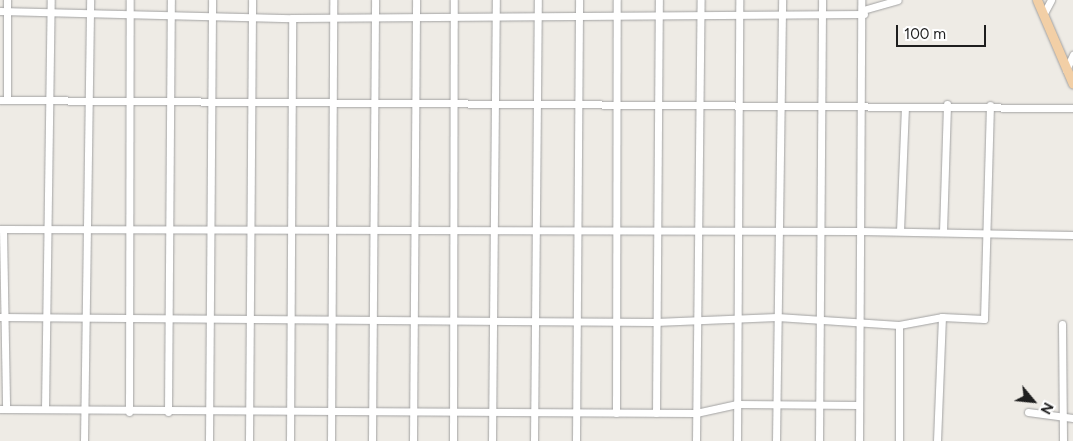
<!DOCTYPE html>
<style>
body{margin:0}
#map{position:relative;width:1073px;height:441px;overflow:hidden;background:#eeebe5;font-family:Figtree,sans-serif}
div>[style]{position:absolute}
.roads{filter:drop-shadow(0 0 1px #a2a2a2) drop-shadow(0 0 1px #a2a2a2)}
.minor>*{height:7px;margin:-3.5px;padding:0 3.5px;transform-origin:3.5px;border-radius:3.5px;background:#fff}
.major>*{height:9px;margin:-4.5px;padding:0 4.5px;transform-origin:4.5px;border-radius:4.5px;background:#f2cfa6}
span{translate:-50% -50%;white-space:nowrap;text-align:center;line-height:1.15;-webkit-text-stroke:5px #fff;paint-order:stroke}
.north{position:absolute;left:1008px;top:376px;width:50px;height:50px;-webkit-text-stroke:4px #fff;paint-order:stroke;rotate:118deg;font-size:14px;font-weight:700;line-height:20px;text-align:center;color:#1e1e1e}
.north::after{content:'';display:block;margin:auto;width:18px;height:22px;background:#1e1e1e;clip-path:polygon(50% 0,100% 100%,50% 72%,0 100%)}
.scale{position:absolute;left:896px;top:25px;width:90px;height:22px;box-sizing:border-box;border:2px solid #1e1e1e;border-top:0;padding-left:6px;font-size:15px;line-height:18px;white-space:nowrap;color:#1e1e1e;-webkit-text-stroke:4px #fff;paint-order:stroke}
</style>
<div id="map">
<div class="roads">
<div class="minor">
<i style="left:7px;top:0;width:100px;rotate:90deg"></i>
<i style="left:863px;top:10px;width:36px;rotate:-16deg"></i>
<i style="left:0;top:11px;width:292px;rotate:1.4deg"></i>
<i style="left:292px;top:18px;width:572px;rotate:-0.4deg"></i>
<i style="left:1043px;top:15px;width:17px;rotate:-62deg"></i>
<i style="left:1066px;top:70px;width:17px;rotate:-65deg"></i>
<i style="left:0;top:100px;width:1073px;rotate:0.43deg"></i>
<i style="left:0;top:229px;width:861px;rotate:0.13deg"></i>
<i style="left:861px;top:231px;width:212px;rotate:1.1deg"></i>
<i style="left:3px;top:230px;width:178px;rotate:89deg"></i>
<i style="left:900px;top:231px;width:124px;rotate:-87.7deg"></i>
<i style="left:943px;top:232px;width:128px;rotate:-88.2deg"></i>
<i style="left:0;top:317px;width:655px;rotate:0.44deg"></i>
<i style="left:655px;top:322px;width:122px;rotate:-2.3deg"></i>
<i style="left:777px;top:317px;width:122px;rotate:3.8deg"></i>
<i style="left:899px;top:325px;width:44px;rotate:-10.5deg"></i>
<i style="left:942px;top:317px;width:42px;rotate:2.7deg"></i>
<i style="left:984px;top:319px;width:214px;rotate:-88.4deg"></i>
<i style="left:1062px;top:324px;width:117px;rotate:89.5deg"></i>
<i style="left:0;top:409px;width:696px;rotate:0.33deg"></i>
<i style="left:696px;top:413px;width:42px;rotate:-12.4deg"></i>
<i style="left:737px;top:404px;width:122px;rotate:0.5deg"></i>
<i style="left:45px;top:409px;width:409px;rotate:-89.2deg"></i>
<i style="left:129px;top:412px;width:412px;rotate:-89.9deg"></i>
<i style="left:168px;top:412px;width:412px;rotate:-89.6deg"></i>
<i style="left:1028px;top:412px;width:45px;rotate:7.6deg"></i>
<i style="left:616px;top:413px;width:413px;rotate:-89.9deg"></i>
<i style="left:656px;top:413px;width:413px;rotate:-89.6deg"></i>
<i style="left:84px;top:441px;width:441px;rotate:-89.2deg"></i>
<i style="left:209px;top:441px;width:441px;rotate:-89.6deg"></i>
<i style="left:249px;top:441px;width:441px;rotate:-89.6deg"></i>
<i style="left:290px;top:441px;width:423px;rotate:-89.7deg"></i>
<i style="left:331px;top:441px;width:441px;rotate:-89.7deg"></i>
<i style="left:372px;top:441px;width:441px;rotate:-89.6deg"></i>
<i style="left:413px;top:441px;width:441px;rotate:-89.6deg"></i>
<i style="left:453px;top:441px;width:441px;rotate:-89.9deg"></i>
<i style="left:492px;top:441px;width:441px;rotate:-89.5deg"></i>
<i style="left:534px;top:441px;width:441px;rotate:-89.5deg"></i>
<i style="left:576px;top:441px;width:441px;rotate:-89.6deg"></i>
<i style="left:696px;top:441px;width:441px;rotate:-89.4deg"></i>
<i style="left:737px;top:441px;width:441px;rotate:-89.7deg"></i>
<i style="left:776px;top:441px;width:441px;rotate:-89.2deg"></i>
<i style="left:819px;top:441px;width:441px;rotate:-89.6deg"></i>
<i style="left:859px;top:441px;width:441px;rotate:-89.7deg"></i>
<i style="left:899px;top:441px;width:116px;rotate:-90deg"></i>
<i style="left:937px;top:441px;width:124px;rotate:-87.7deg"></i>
</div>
<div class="major">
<i style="left:1037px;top:0;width:91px;rotate:66.8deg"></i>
</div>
</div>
<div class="north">N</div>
<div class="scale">100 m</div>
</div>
